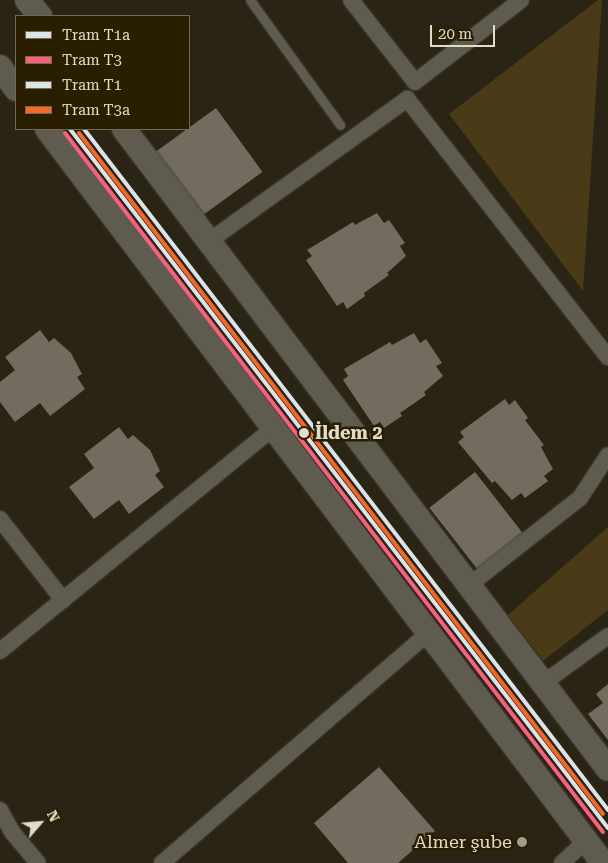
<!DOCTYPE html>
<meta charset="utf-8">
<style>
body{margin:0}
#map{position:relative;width:608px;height:863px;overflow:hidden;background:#2a2414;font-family:"Roboto Serif",serif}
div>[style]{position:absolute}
.green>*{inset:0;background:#493b17}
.building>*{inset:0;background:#716c5e;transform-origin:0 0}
.roads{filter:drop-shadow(0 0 1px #443f33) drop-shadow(0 0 1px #443f33)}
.lane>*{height:9px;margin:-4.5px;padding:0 4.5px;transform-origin:4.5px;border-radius:4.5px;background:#605b4f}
.street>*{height:16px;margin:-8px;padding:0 8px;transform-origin:8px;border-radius:8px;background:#605b4f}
.secondary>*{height:24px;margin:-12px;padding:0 12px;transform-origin:12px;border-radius:12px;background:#605b4f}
.tram-1>*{height:4px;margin:-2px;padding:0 2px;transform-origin:2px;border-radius:2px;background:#dce3e9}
.tram-2>*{height:4px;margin:-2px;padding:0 2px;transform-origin:2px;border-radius:2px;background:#f8607d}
.tram-3>*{height:4px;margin:-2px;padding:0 2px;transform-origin:2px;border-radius:2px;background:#dce3e9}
.tram-4>*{height:4px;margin:-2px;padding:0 2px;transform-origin:2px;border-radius:2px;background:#f36827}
.dots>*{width:14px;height:14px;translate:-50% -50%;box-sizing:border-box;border:2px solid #2a1e01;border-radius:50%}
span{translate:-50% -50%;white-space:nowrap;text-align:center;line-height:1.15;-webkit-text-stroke:5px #2a1e01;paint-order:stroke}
.stop-label{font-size:18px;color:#e2dbca;font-weight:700}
.left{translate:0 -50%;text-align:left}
.poi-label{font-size:18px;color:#e2dbca}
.right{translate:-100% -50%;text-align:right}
.legend{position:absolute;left:15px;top:15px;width:175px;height:115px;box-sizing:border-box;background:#2a1e01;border:1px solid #746a51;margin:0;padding:6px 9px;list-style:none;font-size:15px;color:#e2dbca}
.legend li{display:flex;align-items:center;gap:10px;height:25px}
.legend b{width:25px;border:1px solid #746a51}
.north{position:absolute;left:15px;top:798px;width:50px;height:50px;-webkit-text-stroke:4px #2a1e01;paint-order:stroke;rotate:63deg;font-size:14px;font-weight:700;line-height:20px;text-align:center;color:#e2dbca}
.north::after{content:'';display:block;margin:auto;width:18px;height:22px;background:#e2dbca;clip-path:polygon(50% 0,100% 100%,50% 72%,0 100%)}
.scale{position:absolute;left:430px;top:25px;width:65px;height:22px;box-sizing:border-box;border:2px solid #e2dbca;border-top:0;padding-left:6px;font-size:15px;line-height:18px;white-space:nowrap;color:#e2dbca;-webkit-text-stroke:4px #2a1e01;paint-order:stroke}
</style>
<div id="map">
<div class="green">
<i style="clip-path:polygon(598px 0,602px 0,583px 291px,449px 114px)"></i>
<i style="clip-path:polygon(608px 527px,608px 610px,543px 661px,508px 615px)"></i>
</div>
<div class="building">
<i style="left:216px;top:108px;width:79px;height:75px;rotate:54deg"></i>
<i style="clip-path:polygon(377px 213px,384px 223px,389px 220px,405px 243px,400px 246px,406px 256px,387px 273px,389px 275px,364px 293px,365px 296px,347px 309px,343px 302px,337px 306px,306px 260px,312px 256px,307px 250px,353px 222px,355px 225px)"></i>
<i style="clip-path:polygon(40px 330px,49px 342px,54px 338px,71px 353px,82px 374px,77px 377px,85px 389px,50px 416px,40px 403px,15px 422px,0 402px,0 382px,15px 370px,5px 357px)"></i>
<i style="clip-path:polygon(414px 333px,420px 343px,426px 339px,442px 363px,436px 366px,443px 376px,424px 392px,426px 395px,400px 413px,402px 416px,384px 428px,380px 422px,374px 426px,343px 380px,348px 376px,344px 369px,390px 342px,392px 345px)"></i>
<i style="clip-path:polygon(505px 399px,509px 405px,515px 400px,528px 418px,525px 420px,544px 445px,541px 447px,553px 469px,544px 476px,548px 481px,525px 498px,521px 493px,512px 500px,495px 481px,492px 483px,458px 442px,464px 437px,460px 432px)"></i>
<i style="clip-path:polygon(119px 427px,128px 439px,133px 435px,150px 450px,160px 471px,155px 475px,164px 487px,129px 514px,119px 500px,94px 519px,69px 487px,94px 468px,84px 454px)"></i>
<i style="left:475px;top:472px;width:80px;height:58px;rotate:52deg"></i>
<i style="clip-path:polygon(608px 684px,608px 740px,588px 714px,603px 703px,596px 694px)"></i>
<i style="clip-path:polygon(379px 767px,435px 831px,398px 863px,348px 863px,314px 823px)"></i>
</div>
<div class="roads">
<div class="lane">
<i style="left:250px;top:0;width:154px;rotate:54.2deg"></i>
</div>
<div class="street">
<i style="left:351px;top:0;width:104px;rotate:52deg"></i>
<i style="left:415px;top:82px;width:134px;rotate:-37.7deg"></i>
<i style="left:209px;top:241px;width:244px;rotate:-35.6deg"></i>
<i style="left:407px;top:99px;width:327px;rotate:52.1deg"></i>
<i style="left:0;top:519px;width:103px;rotate:52.1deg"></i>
<i style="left:468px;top:586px;width:142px;rotate:-38.2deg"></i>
<i style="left:580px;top:498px;width:51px;rotate:-56.9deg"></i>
<i style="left:0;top:651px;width:353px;rotate:-39.2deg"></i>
<i style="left:542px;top:684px;width:82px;rotate:-36deg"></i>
<i style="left:0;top:810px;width:25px;rotate:61deg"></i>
<i style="left:12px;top:832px;width:40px;rotate:50deg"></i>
<i style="left:162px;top:863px;width:352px;rotate:-40.8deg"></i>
<i style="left:562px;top:863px;width:33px;rotate:-43deg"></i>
</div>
<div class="secondary">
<i style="left:27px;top:0;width:21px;rotate:51deg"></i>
<i style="left:0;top:67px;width:27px;rotate:54deg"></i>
<i style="left:47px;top:129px;width:921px;rotate:52.86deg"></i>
<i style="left:124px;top:129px;width:802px;rotate:52.9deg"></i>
</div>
</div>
<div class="tram-1">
<i style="left:70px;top:129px;width:882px;rotate:52.42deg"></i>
</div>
<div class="tram-2">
<i style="left:65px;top:133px;width:882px;rotate:52.42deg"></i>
</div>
<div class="tram-3">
<i style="left:84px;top:129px;width:859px;rotate:52.42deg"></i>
</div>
<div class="tram-4">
<i style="left:79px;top:133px;width:859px;rotate:52.42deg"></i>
</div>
<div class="dots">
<i style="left:304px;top:433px;background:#e2dbca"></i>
<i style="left:522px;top:842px;background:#a29b8a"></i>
</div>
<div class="stop-label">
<span class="left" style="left:315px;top:433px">İldem 2</span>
</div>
<div class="poi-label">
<span class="right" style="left:512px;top:842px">Almer şube</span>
</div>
<ul class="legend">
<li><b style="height:6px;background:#dce3e9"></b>Tram T1a</li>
<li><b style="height:6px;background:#f8607d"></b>Tram T3</li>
<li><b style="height:6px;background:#dce3e9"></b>Tram T1</li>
<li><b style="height:6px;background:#f36827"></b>Tram T3a</li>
</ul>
<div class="north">N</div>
<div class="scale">20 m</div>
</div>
